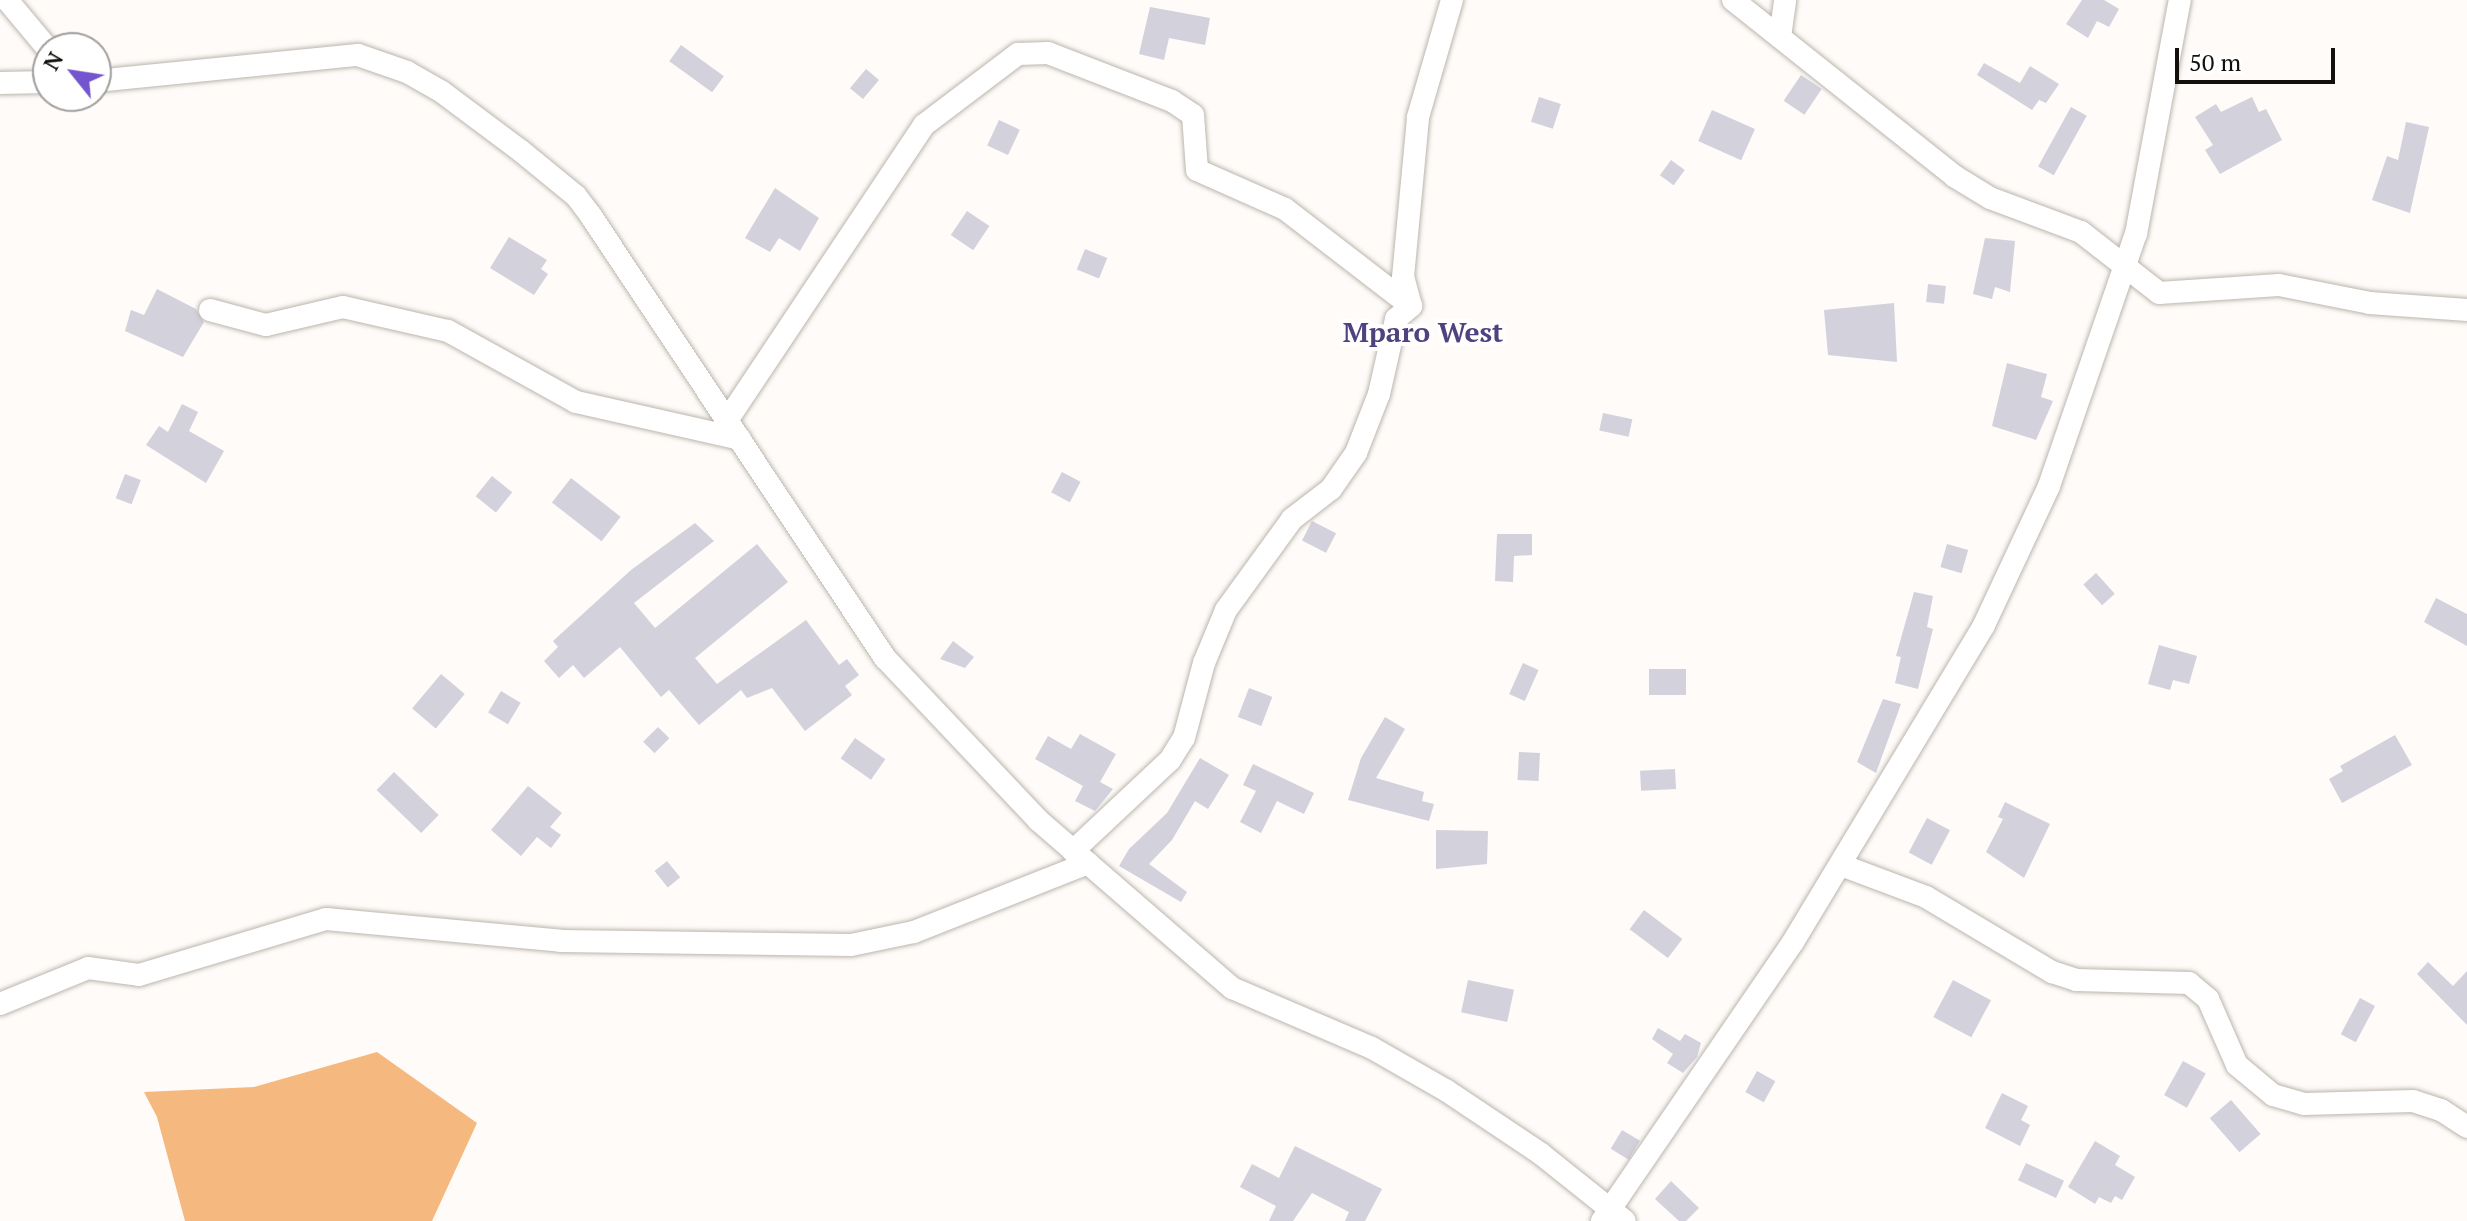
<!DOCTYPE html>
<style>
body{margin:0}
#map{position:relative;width:2467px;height:1221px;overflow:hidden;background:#fefbf8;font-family:"PT Serif",serif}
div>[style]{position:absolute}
.forest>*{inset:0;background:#f5b87e}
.building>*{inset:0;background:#d3d1db;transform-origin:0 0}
.roads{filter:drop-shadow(0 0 2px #bcb5ae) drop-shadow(0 0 2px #bcb5ae)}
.street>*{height:22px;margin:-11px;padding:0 11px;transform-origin:11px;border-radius:11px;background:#fff}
span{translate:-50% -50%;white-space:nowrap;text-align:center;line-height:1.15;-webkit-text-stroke:8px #fff;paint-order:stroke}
.quarter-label{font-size:28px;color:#4f427f;font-weight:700}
.north{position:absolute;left:32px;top:32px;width:80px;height:80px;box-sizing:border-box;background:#fff;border:2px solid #a09f9e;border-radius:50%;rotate:300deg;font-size:22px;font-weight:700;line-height:32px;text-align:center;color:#12100d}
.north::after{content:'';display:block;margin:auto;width:28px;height:36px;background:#7555ce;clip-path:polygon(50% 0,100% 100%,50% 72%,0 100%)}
.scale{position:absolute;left:2175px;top:48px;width:160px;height:36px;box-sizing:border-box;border:4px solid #12100d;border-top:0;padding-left:10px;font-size:24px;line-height:28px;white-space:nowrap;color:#12100d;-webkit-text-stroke:6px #fff;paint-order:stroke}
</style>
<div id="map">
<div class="forest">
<i style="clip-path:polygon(377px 1052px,477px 1123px,432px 1221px,185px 1221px,157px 1117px,144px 1092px,254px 1087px)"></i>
</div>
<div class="building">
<i style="clip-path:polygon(2082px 0,2104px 0,2119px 9px,2109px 27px,2097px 21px,2088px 38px,2066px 24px)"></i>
<i style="clip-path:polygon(1150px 7px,1210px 18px,1205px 45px,1169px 38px,1164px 60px,1139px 54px)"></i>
<i style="left:681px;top:45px;width:53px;height:20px;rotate:36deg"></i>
<i style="clip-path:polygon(1984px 63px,2020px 83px,2030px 66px,2059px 84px,2046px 103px,2039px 100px,2032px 110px,1977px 75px)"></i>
<i style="left:866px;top:69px;width:17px;height:25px;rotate:40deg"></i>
<i style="left:1801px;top:75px;width:25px;height:31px;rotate:34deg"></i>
<i style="left:1539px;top:97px;width:23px;height:26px;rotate:18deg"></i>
<i style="clip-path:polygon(2252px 97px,2259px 112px,2266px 109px,2282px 140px,2220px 174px,2205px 150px,2213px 145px,2195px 117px,2216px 104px,2221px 112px)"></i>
<i style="left:2071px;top:107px;width:18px;height:68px;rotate:29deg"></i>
<i style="left:1712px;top:110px;width:47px;height:34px;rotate:24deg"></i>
<i style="left:999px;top:120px;width:23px;height:28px;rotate:25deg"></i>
<i style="clip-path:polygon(2406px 122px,2429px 127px,2410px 213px,2372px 200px,2387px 156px,2398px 160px)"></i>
<i style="left:1671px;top:160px;width:17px;height:19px;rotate:36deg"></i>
<i style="clip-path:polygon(775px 188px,819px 218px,800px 251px,779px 238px,770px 252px,745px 238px)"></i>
<i style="left:967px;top:211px;width:27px;height:29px;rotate:34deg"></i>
<i style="clip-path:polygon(509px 237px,547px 260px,541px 269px,548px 274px,534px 295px,490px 268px)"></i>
<i style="clip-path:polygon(1985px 238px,2015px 241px,2010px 292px,1995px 287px,1992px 299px,1973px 294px)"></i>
<i style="left:1085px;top:249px;width:24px;height:22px;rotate:22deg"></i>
<i style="left:1928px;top:284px;width:18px;height:18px;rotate:6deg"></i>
<i style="clip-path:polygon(157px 289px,196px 309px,204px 322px,183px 357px,125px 331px,131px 310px,144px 315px)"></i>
<i style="clip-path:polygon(1894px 303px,1897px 362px,1828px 355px,1824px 310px)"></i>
<i style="clip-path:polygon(2007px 363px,2047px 374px,2041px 397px,2053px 401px,2036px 440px,1992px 426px)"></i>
<i style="clip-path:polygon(182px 404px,198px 412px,189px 431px,224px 451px,206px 483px,146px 445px,159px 426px,168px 432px)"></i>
<i style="left:1603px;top:413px;width:30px;height:18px;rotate:12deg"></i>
<i style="left:1062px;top:472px;width:21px;height:23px;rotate:28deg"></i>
<i style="left:125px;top:474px;width:17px;height:26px;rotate:21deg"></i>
<i style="left:492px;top:476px;width:26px;height:26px;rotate:39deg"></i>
<i style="left:571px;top:478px;width:63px;height:31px;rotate:38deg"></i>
<i style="left:1312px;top:521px;width:27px;height:22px;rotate:27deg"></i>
<i style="clip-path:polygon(695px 523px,714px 541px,634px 603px,655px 628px,757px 544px,788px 582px,695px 658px,717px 684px,806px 620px,839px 665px,847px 659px,859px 675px,845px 686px,852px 695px,805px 731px,772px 688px,747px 698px,741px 690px,699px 725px,669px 690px,661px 697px,620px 647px,584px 678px,573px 665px,559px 678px,544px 661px,558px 647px,553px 641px,631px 570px)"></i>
<i style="clip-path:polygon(1497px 534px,1532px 534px,1532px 555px,1514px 556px,1513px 582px,1495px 581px)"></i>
<i style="left:1947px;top:544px;width:22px;height:24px;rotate:16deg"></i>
<i style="left:2096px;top:573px;width:28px;height:17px;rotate:48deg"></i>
<i style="clip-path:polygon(1914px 592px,1933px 596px,1927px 627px,1933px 629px,1918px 689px,1895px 683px,1901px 657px,1896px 656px)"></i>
<i style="clip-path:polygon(2436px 598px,2467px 614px,2467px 646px,2424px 622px)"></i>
<i style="clip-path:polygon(953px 641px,974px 657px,965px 668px,940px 659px)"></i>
<i style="clip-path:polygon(2159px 645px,2197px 656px,2189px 684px,2173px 680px,2170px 690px,2148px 684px)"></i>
<i style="left:1523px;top:663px;width:17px;height:34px;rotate:24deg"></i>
<i style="left:1649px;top:669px;width:37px;height:26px"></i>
<i style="left:441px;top:674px;width:31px;height:45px;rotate:40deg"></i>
<i style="left:1249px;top:688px;width:25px;height:31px;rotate:21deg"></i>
<i style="left:501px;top:691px;width:23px;height:25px;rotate:31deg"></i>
<i style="clip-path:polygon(1883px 699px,1901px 704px,1876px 773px,1857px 762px)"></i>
<i style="clip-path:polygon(1385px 717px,1405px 729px,1376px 778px,1424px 792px,1422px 801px,1434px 804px,1429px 821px,1348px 800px,1361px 758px)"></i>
<i style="left:658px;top:727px;width:16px;height:21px;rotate:45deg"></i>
<i style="clip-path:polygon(1080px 734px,1116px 754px,1100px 782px,1113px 789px,1095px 811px,1075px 801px,1083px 786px,1035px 759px,1048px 736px,1071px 749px)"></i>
<i style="clip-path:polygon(2395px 735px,2412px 765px,2342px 803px,2329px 779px,2343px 771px,2340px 766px)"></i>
<i style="left:855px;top:738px;width:37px;height:25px;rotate:35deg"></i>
<i style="left:1519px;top:752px;width:21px;height:28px;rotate:3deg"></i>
<i style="clip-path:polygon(1200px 758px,1229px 775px,1208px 809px,1195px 801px,1172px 840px,1149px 864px,1187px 892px,1181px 902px,1119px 866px,1129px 849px,1167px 813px)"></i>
<i style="clip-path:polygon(1253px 764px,1314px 793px,1304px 814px,1277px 801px,1261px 833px,1240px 822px,1256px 791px,1243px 785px)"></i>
<i style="left:1675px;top:769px;width:20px;height:35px;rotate:87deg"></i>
<i style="left:394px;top:772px;width:62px;height:25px;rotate:44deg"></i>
<i style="clip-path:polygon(528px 786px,562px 813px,550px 827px,561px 835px,551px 848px,537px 837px,521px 856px,491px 830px)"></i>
<i style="clip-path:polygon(2005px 802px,2050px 824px,2024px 878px,1986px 852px,2003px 819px,1998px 817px)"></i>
<i style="left:1927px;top:818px;width:26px;height:39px;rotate:28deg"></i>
<i style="clip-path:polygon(1436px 830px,1488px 831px,1487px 864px,1436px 869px)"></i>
<i style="left:667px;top:861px;width:21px;height:16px;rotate:51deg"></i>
<i style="left:1644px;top:910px;width:48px;height:24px;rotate:37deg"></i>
<i style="clip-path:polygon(2428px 962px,2453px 986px,2467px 971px,2467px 1025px,2417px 974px)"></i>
<i style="left:1468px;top:980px;width:47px;height:33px;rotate:12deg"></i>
<i style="left:1953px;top:980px;width:43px;height:42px;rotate:28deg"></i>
<i style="left:2360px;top:998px;width:17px;height:41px;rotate:28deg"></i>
<i style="clip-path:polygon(1658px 1028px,1680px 1041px,1685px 1034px,1701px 1043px,1697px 1057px,1683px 1073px,1667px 1063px,1673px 1054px,1652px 1039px)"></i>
<i style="left:2183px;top:1061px;width:26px;height:39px;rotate:29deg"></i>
<i style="left:1757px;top:1071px;width:21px;height:24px;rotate:29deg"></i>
<i style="clip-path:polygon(2002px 1093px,2028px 1106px,2021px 1120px,2030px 1125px,2020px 1146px,1985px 1128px)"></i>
<i style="left:2231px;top:1100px;width:45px;height:28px;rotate:49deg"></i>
<i style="left:1622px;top:1130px;width:21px;height:22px;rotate:31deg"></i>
<i style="clip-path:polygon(2095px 1141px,2120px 1156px,2115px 1165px,2135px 1177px,2122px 1200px,2115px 1196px,2111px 1203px,2099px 1197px,2095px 1204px,2068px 1187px)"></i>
<i style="clip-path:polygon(1295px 1146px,1382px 1189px,1365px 1221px,1345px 1221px,1349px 1212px,1312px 1193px,1293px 1221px,1269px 1221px,1276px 1206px,1240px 1187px,1252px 1164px,1279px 1178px)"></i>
<i style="left:2026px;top:1163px;width:42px;height:19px;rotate:25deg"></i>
<i style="clip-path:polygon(1671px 1181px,1699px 1208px,1686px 1221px,1679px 1221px,1655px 1199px)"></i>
</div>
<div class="roads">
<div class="street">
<i style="left:7px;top:0;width:64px;rotate:50.1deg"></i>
<i style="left:1733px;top:0;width:283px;rotate:38.5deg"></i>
<i style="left:1954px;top:176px;width:42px;rotate:31.4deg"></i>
<i style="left:1990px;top:198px;width:97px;rotate:20.5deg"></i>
<i style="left:2081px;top:232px;width:99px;rotate:38deg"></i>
<i style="left:2159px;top:293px;width:120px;rotate:-3.8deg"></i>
<i style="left:2279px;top:285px;width:93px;rotate:11.2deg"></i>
<i style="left:2370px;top:303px;width:97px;rotate:4.1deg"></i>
<i style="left:1780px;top:37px;width:37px;rotate:-82deg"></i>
<i style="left:96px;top:81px;width:263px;rotate:-5.7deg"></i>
<i style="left:358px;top:55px;width:52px;rotate:19.1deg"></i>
<i style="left:407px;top:72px;width:40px;rotate:29.7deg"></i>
<i style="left:442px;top:92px;width:99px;rotate:36.8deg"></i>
<i style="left:521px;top:151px;width:71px;rotate:39.3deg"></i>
<i style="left:576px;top:196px;width:25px;rotate:53deg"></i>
<i style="left:591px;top:216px;width:531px;rotate:56.37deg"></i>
<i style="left:885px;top:658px;width:223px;rotate:46.6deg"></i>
<i style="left:1038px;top:820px;width:257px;rotate:40.9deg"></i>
<i style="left:1232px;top:988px;width:152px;rotate:23.2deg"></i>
<i style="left:1372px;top:1048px;width:86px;rotate:29.8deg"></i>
<i style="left:1447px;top:1091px;width:113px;rotate:33.8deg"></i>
<i style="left:1541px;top:1154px;width:107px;rotate:38.6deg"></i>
<i style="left:0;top:83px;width:48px;rotate:-1.2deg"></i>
<i style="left:210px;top:310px;width:58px;rotate:15deg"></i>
<i style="left:266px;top:325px;width:79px;rotate:-13.2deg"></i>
<i style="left:343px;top:307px;width:108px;rotate:12.9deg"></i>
<i style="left:448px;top:331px;width:146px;rotate:29deg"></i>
<i style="left:576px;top:402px;width:168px;rotate:12.7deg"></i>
<i style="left:728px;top:419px;width:353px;rotate:-56.3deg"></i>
<i style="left:924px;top:125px;width:118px;rotate:-37.1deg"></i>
<i style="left:1018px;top:54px;width:30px;rotate:-2deg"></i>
<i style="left:1048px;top:53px;width:133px;rotate:21.2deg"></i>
<i style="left:1172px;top:101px;width:25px;rotate:34deg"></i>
<i style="left:1193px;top:115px;width:55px;rotate:85.8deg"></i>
<i style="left:1197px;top:170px;width:96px;rotate:23.9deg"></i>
<i style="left:1285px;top:209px;width:159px;rotate:37.6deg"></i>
<i style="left:1073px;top:851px;width:133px;rotate:-43.2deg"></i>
<i style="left:1170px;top:760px;width:26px;rotate:-58deg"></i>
<i style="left:1184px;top:738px;width:78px;rotate:-75.1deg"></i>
<i style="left:1204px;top:663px;width:57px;rotate:-67.5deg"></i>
<i style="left:1226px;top:610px;width:112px;rotate:-54deg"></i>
<i style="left:1292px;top:519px;width:49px;rotate:-37.6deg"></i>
<i style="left:1331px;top:489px;width:44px;rotate:-55.2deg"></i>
<i style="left:1356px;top:453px;width:63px;rotate:-68.7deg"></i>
<i style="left:1379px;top:394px;width:77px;rotate:-77.2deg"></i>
<i style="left:1396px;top:319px;width:20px;rotate:-41deg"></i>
<i style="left:1411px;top:306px;width:30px;rotate:-105deg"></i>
<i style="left:1403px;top:277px;width:161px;rotate:-84.6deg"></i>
<i style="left:1418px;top:117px;width:122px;rotate:-73.8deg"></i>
<i style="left:1841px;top:865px;width:91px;rotate:20.6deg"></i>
<i style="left:1926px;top:897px;width:147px;rotate:30.8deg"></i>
<i style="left:2052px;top:972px;width:25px;rotate:18deg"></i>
<i style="left:2076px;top:980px;width:113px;rotate:1.5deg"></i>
<i style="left:2189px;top:983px;width:25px;rotate:40deg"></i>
<i style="left:2208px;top:999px;width:72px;rotate:66.3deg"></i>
<i style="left:2237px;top:1065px;width:47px;rotate:39.8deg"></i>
<i style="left:2273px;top:1095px;width:32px;rotate:16deg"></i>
<i style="left:2304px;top:1104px;width:109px;rotate:-1.6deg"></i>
<i style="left:2413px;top:1101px;width:29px;rotate:18deg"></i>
<i style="left:2441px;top:1110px;width:31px;rotate:33deg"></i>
<i style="left:0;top:1004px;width:95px;rotate:-22.2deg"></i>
<i style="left:88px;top:968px;width:51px;rotate:7.8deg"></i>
<i style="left:139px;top:975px;width:195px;rotate:-16.7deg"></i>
<i style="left:326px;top:919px;width:236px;rotate:5.3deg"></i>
<i style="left:561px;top:941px;width:290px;rotate:0.8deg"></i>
<i style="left:851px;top:945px;width:64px;rotate:-11.7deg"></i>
<i style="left:914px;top:932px;width:187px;rotate:-21.6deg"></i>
<i style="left:1602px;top:1221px;width:338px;rotate:-55.6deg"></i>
<i style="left:1793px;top:942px;width:370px;rotate:-58.9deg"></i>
<i style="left:1984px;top:625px;width:153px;rotate:-64.9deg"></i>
<i style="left:2049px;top:486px;width:267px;rotate:-71deg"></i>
<i style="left:2136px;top:234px;width:238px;rotate:-79.4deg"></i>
</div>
</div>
<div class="quarter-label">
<span style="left:1423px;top:332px">Mparo West</span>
</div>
<div class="north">N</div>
<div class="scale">50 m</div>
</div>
